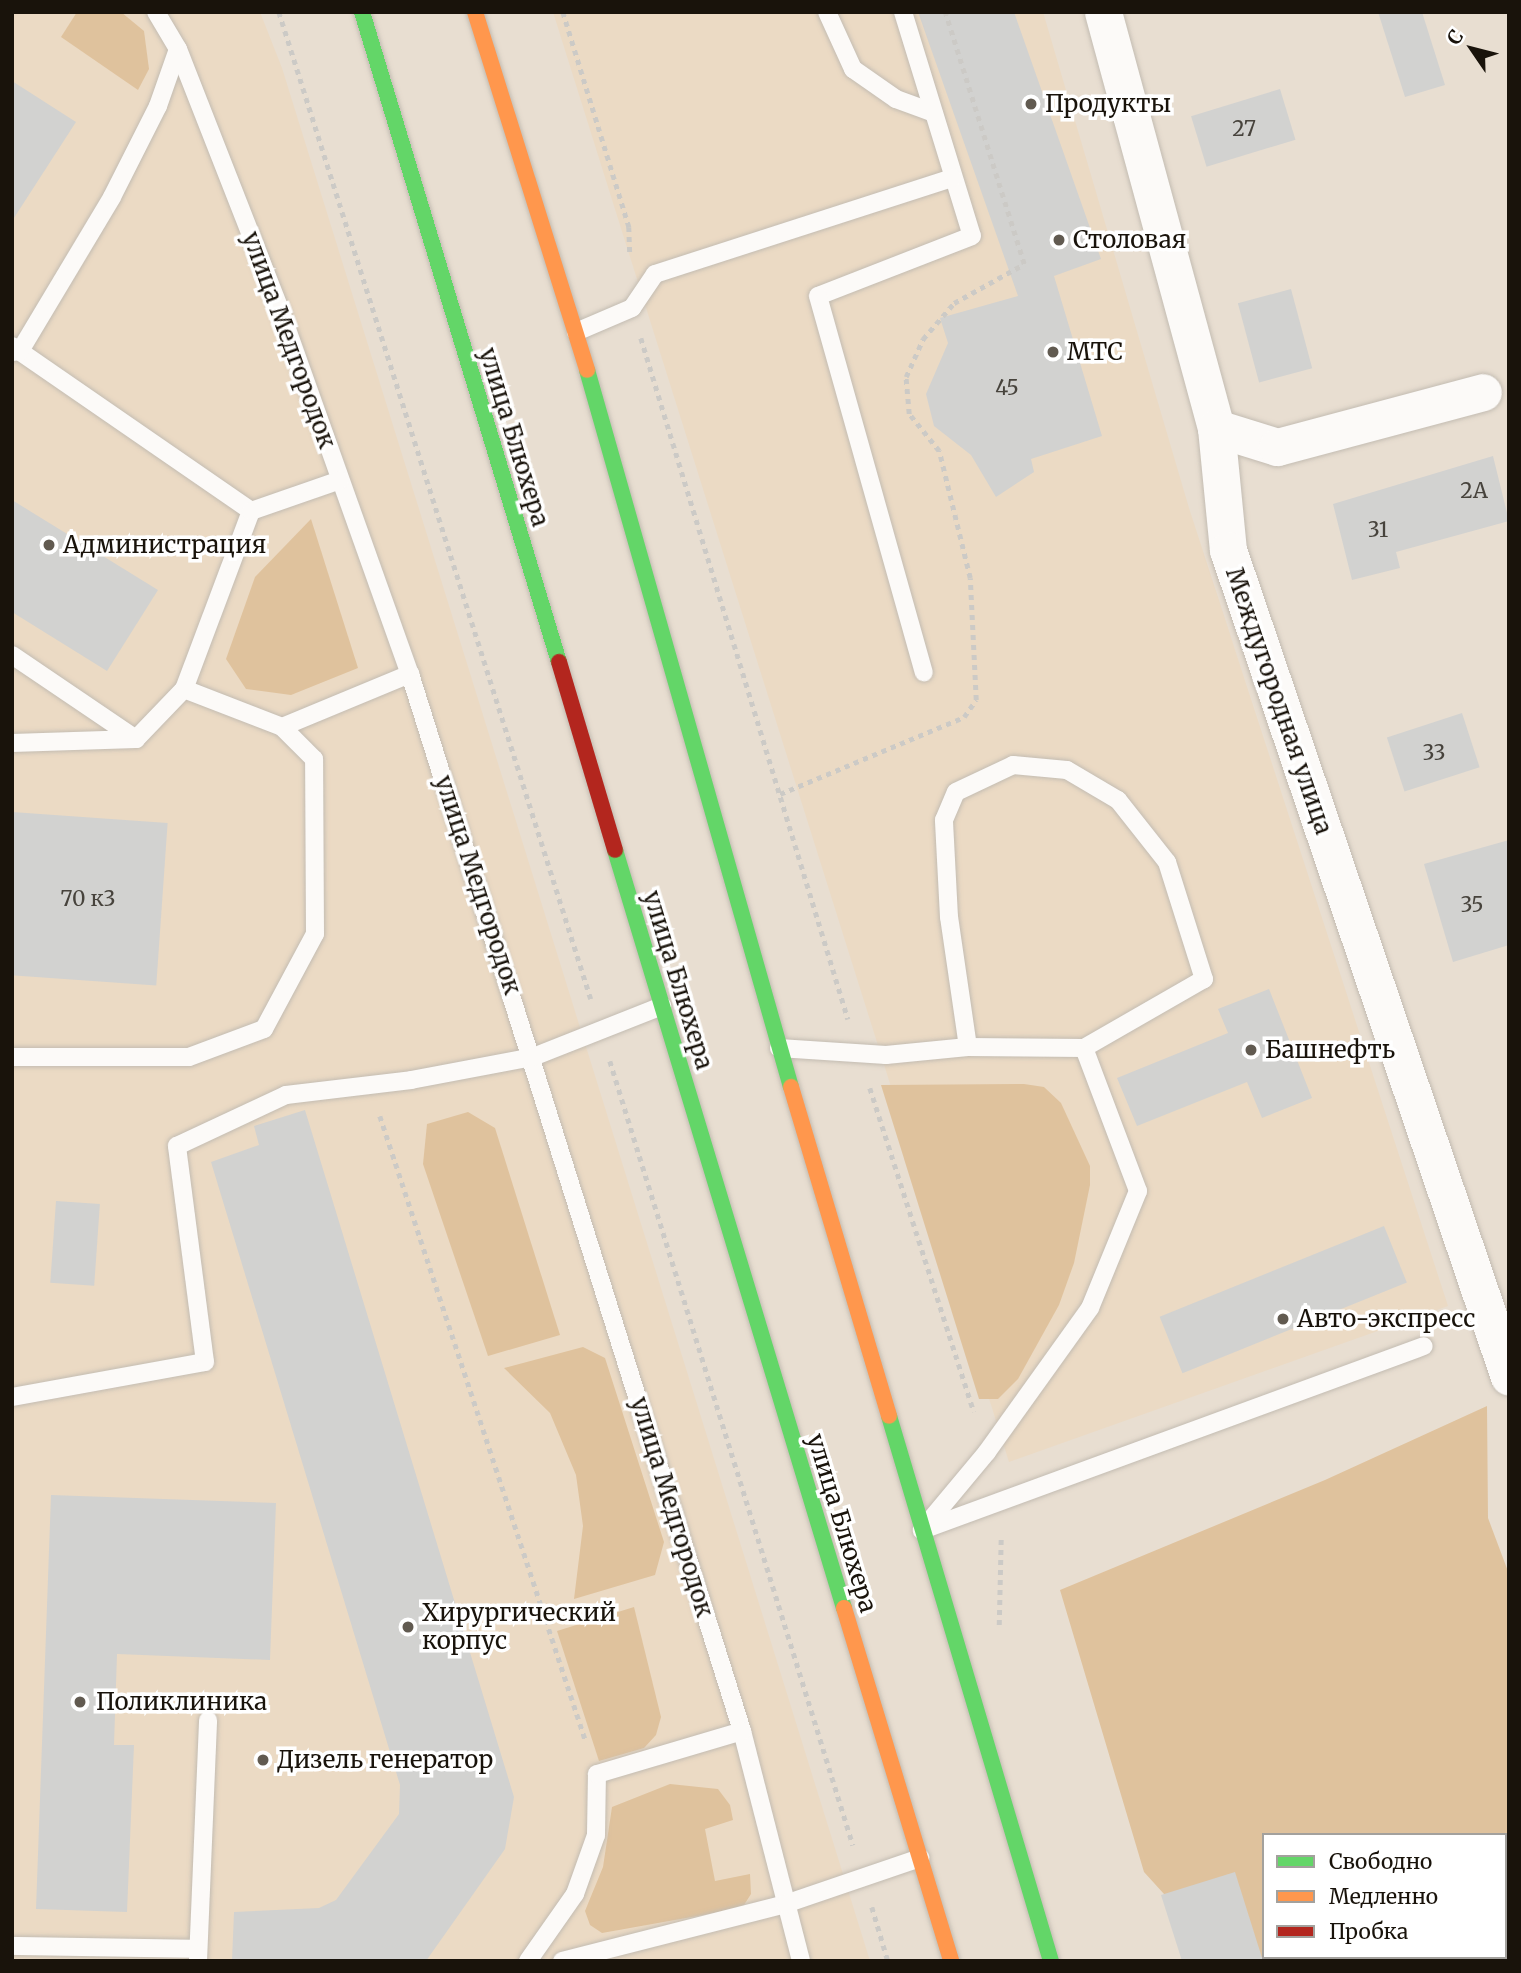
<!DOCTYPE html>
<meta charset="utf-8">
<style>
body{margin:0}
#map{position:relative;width:1521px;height:1973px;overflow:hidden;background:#e8ded1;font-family:Merriweather,serif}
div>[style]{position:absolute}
.built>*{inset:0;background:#ebdac4}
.green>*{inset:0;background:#dfc29d}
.building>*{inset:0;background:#d2d2d0;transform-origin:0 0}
.path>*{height:4.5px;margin-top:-2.25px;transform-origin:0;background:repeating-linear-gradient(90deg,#cccac6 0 5px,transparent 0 10px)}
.roads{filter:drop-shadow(0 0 2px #c3bcb2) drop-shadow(0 0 2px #c3bcb2)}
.lane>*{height:18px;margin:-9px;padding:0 9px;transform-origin:9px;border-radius:9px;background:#fcfaf8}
.street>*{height:37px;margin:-18.5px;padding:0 18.5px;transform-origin:18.5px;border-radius:18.5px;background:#fcfaf8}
.fast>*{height:16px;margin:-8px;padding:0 8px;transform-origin:8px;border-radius:8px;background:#63d668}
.slow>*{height:16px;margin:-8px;padding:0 8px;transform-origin:8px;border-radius:8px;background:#ff974d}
.jam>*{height:16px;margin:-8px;padding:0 8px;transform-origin:8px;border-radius:8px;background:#b3261e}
.dots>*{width:19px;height:19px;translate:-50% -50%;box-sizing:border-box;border:4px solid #fff;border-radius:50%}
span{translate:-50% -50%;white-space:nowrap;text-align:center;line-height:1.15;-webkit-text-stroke:7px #fff;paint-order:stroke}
.number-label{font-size:21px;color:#47433c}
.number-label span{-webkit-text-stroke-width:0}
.poi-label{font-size:24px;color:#19130b}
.left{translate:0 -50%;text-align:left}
.street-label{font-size:24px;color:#19130b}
.frame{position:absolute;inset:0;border:14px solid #19130b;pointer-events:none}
.legend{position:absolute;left:1262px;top:1833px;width:245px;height:126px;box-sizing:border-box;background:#fff;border:2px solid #a3a19d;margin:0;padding:9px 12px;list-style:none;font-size:21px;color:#19130b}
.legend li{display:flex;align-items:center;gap:14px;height:35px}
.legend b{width:35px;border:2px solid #a3a19d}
.north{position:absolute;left:1437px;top:14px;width:70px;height:70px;-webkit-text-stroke:5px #fff;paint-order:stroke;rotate:305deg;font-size:19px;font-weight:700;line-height:28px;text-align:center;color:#19130b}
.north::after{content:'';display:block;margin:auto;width:24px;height:32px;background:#19130b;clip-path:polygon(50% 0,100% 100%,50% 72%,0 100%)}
</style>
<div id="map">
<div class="built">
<i style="clip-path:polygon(12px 12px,260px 12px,282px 68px,870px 1961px,12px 1961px)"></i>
<i style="clip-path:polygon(553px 12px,1043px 12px,1189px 508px,1448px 1306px,1009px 1462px)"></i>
</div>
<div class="green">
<i style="clip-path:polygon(77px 12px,121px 12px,144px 31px,149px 69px,138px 90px,61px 37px)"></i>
<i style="clip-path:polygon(311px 519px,358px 668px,291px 695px,246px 689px,226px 659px,255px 577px)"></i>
<i style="clip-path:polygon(1024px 1084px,1044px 1087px,1061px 1103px,1090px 1166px,1090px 1185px,1074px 1263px,1059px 1305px,1018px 1379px,998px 1399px,979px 1399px,881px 1085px)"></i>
<i style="clip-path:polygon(468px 1112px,495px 1128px,560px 1335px,488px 1356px,423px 1164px,427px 1124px)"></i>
<i style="clip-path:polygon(583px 1347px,605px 1358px,664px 1542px,655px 1575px,574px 1599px,583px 1526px,576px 1475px,550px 1413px,504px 1368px)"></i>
<i style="clip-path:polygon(evenodd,1487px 1406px,1488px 1518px,1509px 1574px,1509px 1961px,1225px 1961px,1144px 1872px,1060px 1590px,1325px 1480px,1487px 1406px,1264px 1835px,1505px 1835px,1505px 1957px,1264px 1957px,1264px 1835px)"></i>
<i style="clip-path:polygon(634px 1607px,661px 1717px,656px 1735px,644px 1748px,599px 1761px,557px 1631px)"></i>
<i style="clip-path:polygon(670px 1784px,718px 1789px,730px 1805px,733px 1820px,705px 1829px,715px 1881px,750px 1874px,751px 1894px,742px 1908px,602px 1933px,590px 1925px,585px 1911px,603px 1867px,612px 1807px)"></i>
</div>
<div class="building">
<i style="clip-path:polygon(918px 12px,1014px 12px,1101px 259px,1054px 276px,1102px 436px,1031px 459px,1034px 472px,996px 497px,971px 455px,934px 426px,926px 394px,948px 343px,940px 318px,1018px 296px)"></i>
<i style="clip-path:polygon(1378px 12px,1422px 12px,1445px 85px,1405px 97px)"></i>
<i style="clip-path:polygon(12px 81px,76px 122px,12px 221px)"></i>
<i style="left:1280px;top:89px;width:53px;height:93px;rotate:73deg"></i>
<i style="left:1291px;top:289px;width:82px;height:55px;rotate:75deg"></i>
<i style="clip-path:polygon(1493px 456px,1509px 521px,1396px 552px,1400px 568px,1352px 580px,1333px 504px)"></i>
<i style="clip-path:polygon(12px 500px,158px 590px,107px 671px,12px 612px)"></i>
<i style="left:1462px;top:713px;width:57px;height:79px;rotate:72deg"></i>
<i style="left:12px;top:812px;width:156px;height:163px;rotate:4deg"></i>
<i style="clip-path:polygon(1509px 840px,1509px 945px,1453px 962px,1424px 864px)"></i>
<i style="clip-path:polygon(1269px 989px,1312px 1098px,1262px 1118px,1247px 1082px,1137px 1126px,1117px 1078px,1228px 1033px,1218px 1009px)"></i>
<i style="clip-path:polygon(305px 1110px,514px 1797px,505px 1849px,426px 1961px,232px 1961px,234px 1912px,319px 1908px,336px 1900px,399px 1814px,400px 1785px,211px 1162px,259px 1145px,254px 1126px)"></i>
<i style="left:56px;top:1201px;width:44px;height:82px;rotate:4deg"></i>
<i style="left:1384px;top:1226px;width:61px;height:242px;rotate:68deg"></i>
<i style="clip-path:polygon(51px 1495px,276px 1503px,270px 1660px,117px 1654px,114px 1745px,134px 1745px,127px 1912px,36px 1909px)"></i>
<i style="clip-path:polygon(1235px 1872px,1263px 1961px,1182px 1961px,1161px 1895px)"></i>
</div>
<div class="path">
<i style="left:279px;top:12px;width:1035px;rotate:72.46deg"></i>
<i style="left:563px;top:12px;width:225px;rotate:72.9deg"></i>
<i style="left:629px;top:227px;width:26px;rotate:88deg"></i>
<i style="left:641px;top:338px;width:712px;rotate:73.09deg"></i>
<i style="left:780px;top:794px;width:199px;rotate:-22.7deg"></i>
<i style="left:964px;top:717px;width:21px;rotate:-55deg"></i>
<i style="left:976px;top:700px;width:122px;rotate:-92.8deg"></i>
<i style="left:970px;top:578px;width:131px;rotate:-103.7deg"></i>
<i style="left:939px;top:451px;width:48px;rotate:-129deg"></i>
<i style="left:909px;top:414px;width:37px;rotate:-95deg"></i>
<i style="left:906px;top:377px;width:42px;rotate:-65.9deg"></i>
<i style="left:923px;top:339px;width:48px;rotate:-49.3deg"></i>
<i style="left:954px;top:303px;width:80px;rotate:-29.1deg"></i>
<i style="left:1024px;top:264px;width:264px;rotate:-107.4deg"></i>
<i style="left:610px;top:1061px;width:821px;rotate:72.78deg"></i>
<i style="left:870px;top:1088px;width:340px;rotate:72.2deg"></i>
<i style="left:380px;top:1116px;width:659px;rotate:71.78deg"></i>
<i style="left:999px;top:1625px;width:89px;rotate:-88.7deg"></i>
<i style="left:872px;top:1907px;width:56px;rotate:73.5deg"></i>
</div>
<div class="roads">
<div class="lane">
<i style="left:156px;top:12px;width:43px;rotate:59.3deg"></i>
<i style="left:178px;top:49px;width:286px;rotate:68.6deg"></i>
<i style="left:282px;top:315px;width:381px;rotate:70.4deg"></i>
<i style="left:410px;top:674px;width:1108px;rotate:72.56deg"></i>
<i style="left:742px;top:1731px;width:237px;rotate:75.6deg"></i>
<i style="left:827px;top:12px;width:63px;rotate:65.5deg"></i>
<i style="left:853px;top:69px;width:52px;rotate:34.9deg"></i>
<i style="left:896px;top:99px;width:40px;rotate:20.2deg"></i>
<i style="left:903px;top:12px;width:234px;rotate:72.9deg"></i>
<i style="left:972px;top:236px;width:165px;rotate:158.7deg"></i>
<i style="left:818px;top:296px;width:391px;rotate:74.3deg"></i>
<i style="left:576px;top:332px;width:61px;rotate:-23.2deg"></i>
<i style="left:632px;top:308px;width:41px;rotate:-55.9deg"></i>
<i style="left:655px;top:274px;width:313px;rotate:-17.9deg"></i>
<i style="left:12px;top:346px;width:290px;rotate:34.6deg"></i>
<i style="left:251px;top:511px;width:190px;rotate:110.6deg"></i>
<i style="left:12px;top:352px;width:8px;rotate:-7deg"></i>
<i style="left:20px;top:351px;width:179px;rotate:-59.1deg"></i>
<i style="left:112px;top:197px;width:102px;rotate:-63.2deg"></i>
<i style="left:158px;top:106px;width:60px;rotate:-70.7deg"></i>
<i style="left:251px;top:511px;width:94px;rotate:-19.2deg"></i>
<i style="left:12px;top:655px;width:150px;rotate:34.1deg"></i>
<i style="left:12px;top:743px;width:124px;rotate:-1.8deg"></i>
<i style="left:136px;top:739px;width:69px;rotate:-46.2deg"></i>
<i style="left:184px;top:689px;width:105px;rotate:21.2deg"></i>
<i style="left:282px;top:727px;width:139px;rotate:-22.5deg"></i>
<i style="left:968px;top:1047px;width:131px;rotate:-98.3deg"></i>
<i style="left:949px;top:917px;width:97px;rotate:-93deg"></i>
<i style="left:944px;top:820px;width:30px;rotate:-67deg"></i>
<i style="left:956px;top:792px;width:63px;rotate:-25.3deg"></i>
<i style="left:1013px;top:765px;width:54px;rotate:5.3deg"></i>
<i style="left:1067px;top:770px;width:59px;rotate:30.5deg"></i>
<i style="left:1118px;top:800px;width:79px;rotate:51.7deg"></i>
<i style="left:1167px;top:862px;width:123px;rotate:72.5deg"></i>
<i style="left:1204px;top:979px;width:138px;rotate:150.1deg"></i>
<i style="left:779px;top:1048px;width:107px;rotate:3.7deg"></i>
<i style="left:886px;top:1055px;width:82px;rotate:-5.6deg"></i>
<i style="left:968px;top:1047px;width:116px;rotate:0.5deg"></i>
<i style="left:1084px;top:1048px;width:153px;rotate:69.3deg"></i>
<i style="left:1138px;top:1191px;width:126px;rotate:112.3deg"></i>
<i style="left:1090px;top:1308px;width:177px;rotate:125.6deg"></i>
<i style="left:987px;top:1452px;width:102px;rotate:129.8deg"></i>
<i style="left:12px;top:1057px;width:177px"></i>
<i style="left:189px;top:1057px;width:80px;rotate:-20.5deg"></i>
<i style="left:264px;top:1029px;width:108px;rotate:-61.8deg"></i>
<i style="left:315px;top:934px;width:175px;rotate:-90.3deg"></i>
<i style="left:314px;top:759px;width:45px;rotate:-135deg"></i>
<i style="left:12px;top:1397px;width:196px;rotate:-10.3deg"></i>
<i style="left:205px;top:1362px;width:218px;rotate:-97.4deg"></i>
<i style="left:177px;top:1146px;width:120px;rotate:-25.1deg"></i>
<i style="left:286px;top:1095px;width:126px;rotate:-6.8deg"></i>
<i style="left:411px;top:1080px;width:124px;rotate:-10.7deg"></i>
<i style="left:533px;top:1057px;width:139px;rotate:-21.6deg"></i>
<i style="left:925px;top:1529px;width:531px;rotate:-20.14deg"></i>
<i style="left:1505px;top:1875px;width:5px;rotate:-37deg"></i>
<i style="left:12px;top:1946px;width:186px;rotate:0.9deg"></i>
<i style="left:198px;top:1961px;width:241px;rotate:-87.6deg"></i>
<i style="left:528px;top:1961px;width:82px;rotate:-55deg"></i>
<i style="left:575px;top:1894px;width:63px;rotate:-70.4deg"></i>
<i style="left:596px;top:1835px;width:61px;rotate:-89.1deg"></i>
<i style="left:597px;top:1774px;width:151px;rotate:-16.5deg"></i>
<i style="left:562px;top:1961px;width:230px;rotate:-14.3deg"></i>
<i style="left:785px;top:1904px;width:143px;rotate:-18.8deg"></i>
<i style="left:1448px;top:1961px;width:4px;rotate:-76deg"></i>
</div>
<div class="street">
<i style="left:1103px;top:12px;width:431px;rotate:74.8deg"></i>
<i style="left:1216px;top:428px;width:123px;rotate:84.4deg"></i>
<i style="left:1228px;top:550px;width:873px;rotate:71.23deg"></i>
<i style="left:1216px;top:428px;width:64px;rotate:17.3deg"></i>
<i style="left:1277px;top:447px;width:213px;rotate:-14.9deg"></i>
</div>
<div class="fast">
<i style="left:362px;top:12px;width:679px;rotate:73.14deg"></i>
<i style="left:587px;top:370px;width:745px;rotate:74.12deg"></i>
<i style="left:615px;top:850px;width:792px;rotate:73.19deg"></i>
<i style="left:889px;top:1416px;width:569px;rotate:73.45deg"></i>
</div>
<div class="slow">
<i style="left:475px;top:12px;width:375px;rotate:72.6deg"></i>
<i style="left:791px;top:1087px;width:343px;rotate:73.4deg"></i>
<i style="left:844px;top:1608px;width:369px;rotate:73.1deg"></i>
</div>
<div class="jam">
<i style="left:559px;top:662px;width:196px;rotate:73.4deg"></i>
</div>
</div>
<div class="dots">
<i style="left:1031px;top:104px;background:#615a50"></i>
<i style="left:1059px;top:240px;background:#615a50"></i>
<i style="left:1053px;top:352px;background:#615a50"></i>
<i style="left:49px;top:545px;background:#615a50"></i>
<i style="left:1251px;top:1050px;background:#615a50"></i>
<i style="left:1283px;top:1319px;background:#615a50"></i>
<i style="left:408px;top:1627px;background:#615a50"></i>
<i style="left:80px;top:1702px;background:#615a50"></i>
<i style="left:263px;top:1760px;background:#615a50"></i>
</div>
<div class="number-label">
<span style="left:1244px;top:129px">27</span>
<span style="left:1007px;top:388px">45</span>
<span style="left:1474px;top:491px">2А</span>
<span style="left:1378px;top:530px">31</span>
<span style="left:1434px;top:753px">33</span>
<span style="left:88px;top:899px">70 к3</span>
<span style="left:1472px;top:905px">35</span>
</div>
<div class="poi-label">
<span class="left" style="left:1045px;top:104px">Продукты</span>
<span class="left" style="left:1073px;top:240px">Столовая</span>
<span class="left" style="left:1067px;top:352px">МТС</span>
<span class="left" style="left:63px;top:545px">Администрация</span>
<span class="left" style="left:1265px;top:1050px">Башнефть</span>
<span class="left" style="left:1297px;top:1319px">Авто-экспресс</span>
<span class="left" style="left:422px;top:1627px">Хирургический<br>корпус</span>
<span class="left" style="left:96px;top:1702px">Поликлиника</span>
<span class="left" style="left:277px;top:1760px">Дизель генератор</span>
</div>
<div class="street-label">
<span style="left:289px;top:340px;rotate:70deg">улица Медгородок</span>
<span style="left:514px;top:437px;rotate:73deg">улица Блюхера</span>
<span style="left:1279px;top:701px;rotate:71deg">Междугородная улица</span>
<span style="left:478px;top:885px;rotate:72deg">улица Медгородок</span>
<span style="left:678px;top:980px;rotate:73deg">улица Блюхера</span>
<span style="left:672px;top:1507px;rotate:73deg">улица Медгородок</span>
<span style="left:842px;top:1523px;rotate:73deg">улица Блюхера</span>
</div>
<div class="frame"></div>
<ul class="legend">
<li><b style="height:9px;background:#63d668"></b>Свободно</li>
<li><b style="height:9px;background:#ff974d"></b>Медленно</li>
<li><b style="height:9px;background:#b3261e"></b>Пробка</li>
</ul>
<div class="north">С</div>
</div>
